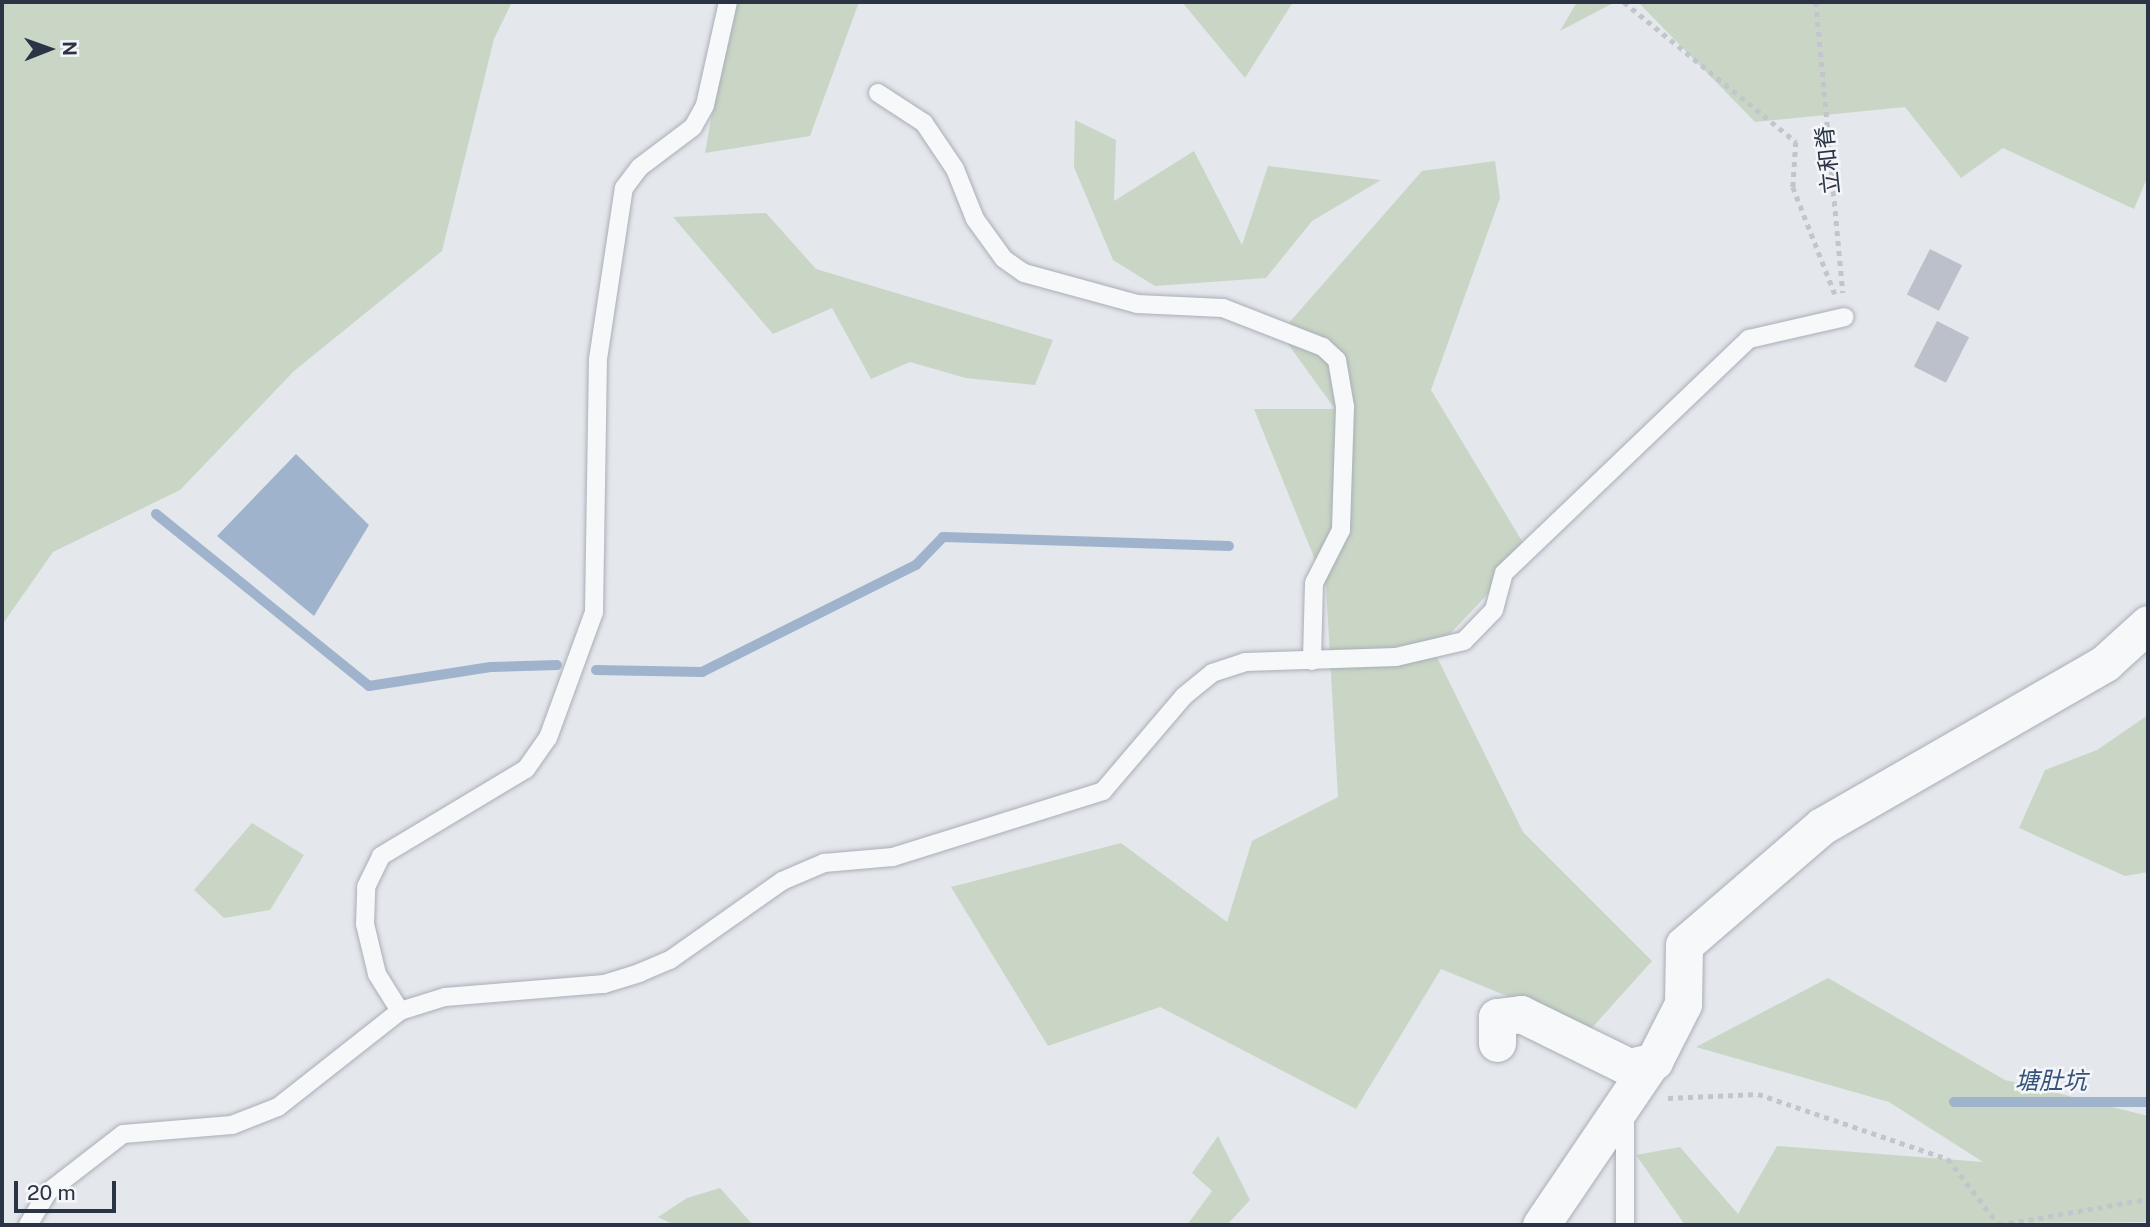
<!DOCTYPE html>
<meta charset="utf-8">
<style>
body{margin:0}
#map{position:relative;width:2150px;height:1227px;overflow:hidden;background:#e4e7ec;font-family:"Public Sans","Noto Sans SC",sans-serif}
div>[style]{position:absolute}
.green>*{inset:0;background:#c9d6c5}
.water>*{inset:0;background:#9fb4cc}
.stream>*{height:10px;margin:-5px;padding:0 5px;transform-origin:5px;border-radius:5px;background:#9fb4cc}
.building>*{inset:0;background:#bbc0ca;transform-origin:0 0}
.path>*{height:4.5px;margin-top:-2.25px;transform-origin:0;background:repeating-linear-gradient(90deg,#c2c5cb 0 5px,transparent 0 10px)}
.roads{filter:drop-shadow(0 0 2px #a9aeb7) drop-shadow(0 0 2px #a9aeb7)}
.service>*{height:18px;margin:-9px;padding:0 9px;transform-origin:9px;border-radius:9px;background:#f7f8fa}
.minor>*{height:37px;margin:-18.5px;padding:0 18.5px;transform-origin:18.5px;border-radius:18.5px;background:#f7f8fa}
span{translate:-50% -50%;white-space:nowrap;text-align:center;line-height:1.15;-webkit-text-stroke:5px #f4f6f9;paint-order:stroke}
.street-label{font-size:23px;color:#2b3445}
.water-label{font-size:24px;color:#34527a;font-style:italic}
.frame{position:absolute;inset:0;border:4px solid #2b3445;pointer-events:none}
.north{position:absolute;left:14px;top:14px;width:70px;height:70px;-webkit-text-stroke:5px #f4f6f9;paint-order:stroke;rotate:89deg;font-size:19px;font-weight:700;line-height:28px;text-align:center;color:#2b3445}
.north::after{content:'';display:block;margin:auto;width:24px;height:32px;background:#2b3445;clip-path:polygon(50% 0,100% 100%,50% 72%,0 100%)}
.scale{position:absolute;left:14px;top:1181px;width:102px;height:32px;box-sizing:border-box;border:4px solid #2b3445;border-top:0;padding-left:9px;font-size:21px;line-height:24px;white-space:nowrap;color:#2b3445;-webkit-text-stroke:5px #f4f6f9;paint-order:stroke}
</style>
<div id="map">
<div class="green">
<i style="clip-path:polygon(2px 2px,512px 2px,494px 39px,442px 251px,294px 371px,180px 490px,53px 552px,2px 625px)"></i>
<i style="clip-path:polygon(732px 2px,859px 2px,810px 136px,705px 153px)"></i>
<i style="clip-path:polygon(1182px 2px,1293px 2px,1245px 78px)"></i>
<i style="clip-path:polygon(1577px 2px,1615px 2px,1560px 31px)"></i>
<i style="clip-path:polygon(1638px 2px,2148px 2px,2148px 176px,2134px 209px,2003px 148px,1961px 178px,1905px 107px,1755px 122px)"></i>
<i style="clip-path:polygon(1075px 120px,1116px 140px,1114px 201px,1194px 151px,1242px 245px,1268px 166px,1381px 180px,1312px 221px,1266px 278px,1155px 286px,1113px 260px,1074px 167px)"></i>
<i style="clip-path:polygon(1495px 161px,1500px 198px,1431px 390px,1528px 551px,1434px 651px,1523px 832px,1652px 961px,1590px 1030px,1441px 969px,1356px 1109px,1160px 1007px,1048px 1046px,951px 887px,1121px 843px,1227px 922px,1252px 841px,1338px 797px,1326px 587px,1254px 409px,1335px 409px,1280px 333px,1422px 171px)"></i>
<i style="clip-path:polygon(766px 213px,816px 269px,1053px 340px,1035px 385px,966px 378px,910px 362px,871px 379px,832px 308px,773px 334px,673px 217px)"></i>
<i style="clip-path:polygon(2148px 715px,2148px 872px,2125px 876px,2019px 828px,2045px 770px,2097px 750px)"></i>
<i style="clip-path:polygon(252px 823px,304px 855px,270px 910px,224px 918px,194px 890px)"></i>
<i style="clip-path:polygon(1828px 978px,2005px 1080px,2148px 1116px,2148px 1222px,1685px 1225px,1636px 1155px,1680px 1147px,1738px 1214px,1777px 1146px,1983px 1162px,1889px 1102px,1696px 1047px)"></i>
<i style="clip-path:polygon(1218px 1136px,1250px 1200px,1227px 1225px,1187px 1225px,1212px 1191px,1192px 1173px)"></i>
<i style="clip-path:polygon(720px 1188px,753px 1225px,674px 1225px,658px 1217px,687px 1198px)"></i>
</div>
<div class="water">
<i style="clip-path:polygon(296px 454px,369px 525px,314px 616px,217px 536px)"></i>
</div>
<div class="stream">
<i style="left:156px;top:514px;width:274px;rotate:38.9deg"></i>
<i style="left:369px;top:686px;width:123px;rotate:-8.9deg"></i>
<i style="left:491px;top:667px;width:66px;rotate:-1.7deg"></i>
<i style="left:596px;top:670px;width:106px;rotate:1.1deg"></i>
<i style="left:702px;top:672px;width:239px;rotate:-26.6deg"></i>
<i style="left:916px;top:565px;width:39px;rotate:-46deg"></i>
<i style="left:943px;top:537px;width:286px;rotate:1.8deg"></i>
<i style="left:1954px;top:1102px;width:194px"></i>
</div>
<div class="building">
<i style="left:1930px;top:249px;width:36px;height:51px;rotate:27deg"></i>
<i style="left:1937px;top:321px;width:36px;height:51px;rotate:27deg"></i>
</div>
<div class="path">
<i style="left:1624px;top:2px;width:222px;rotate:39.1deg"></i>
<i style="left:1796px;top:142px;width:45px;rotate:93.8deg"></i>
<i style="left:1793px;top:187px;width:115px;rotate:68.6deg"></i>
<i style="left:1816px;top:2px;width:292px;rotate:84.7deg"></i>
<i style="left:1668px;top:1098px;width:90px;rotate:-2.5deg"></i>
<i style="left:1758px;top:1094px;width:201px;rotate:18.9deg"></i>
<i style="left:1948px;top:1159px;width:83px;rotate:52.3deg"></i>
<i style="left:1999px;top:1225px;width:151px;rotate:-9.9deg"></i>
</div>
<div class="roads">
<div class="service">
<i style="left:878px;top:93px;width:55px;rotate:33.1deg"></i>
<i style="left:924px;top:123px;width:55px;rotate:56deg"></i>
<i style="left:955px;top:169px;width:54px;rotate:68.2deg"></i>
<i style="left:975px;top:219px;width:49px;rotate:54.1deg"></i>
<i style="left:1004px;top:259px;width:24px;rotate:35deg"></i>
<i style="left:1024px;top:273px;width:117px;rotate:15.3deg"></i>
<i style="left:1137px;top:304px;width:86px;rotate:2.7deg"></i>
<i style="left:1223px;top:308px;width:107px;rotate:21.3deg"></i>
<i style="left:1323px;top:347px;width:19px;rotate:43deg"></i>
<i style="left:1337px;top:360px;width:48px;rotate:80.3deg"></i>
<i style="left:1345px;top:407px;width:123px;rotate:91.9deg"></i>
<i style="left:1341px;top:530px;width:59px;rotate:117deg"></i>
<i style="left:1314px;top:583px;width:78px;rotate:91.5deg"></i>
<i style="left:400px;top:1011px;width:44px;rotate:-121.9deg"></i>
<i style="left:377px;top:974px;width:51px;rotate:-103.5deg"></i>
<i style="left:365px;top:924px;width:37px;rotate:-88deg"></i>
<i style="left:366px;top:887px;width:34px;rotate:-64deg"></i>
<i style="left:381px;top:856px;width:169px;rotate:-31deg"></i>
<i style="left:526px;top:769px;width:38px;rotate:-55deg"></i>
<i style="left:548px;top:738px;width:134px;rotate:-69.9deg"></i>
<i style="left:594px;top:612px;width:253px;rotate:-89.1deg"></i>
<i style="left:598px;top:359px;width:173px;rotate:-81.4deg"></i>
<i style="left:624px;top:188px;width:26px;rotate:-53deg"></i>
<i style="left:640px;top:167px;width:66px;rotate:-37deg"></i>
<i style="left:693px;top:127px;width:25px;rotate:-61deg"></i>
<i style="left:705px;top:105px;width:106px;rotate:-77.4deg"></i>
<i style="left:28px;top:1225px;width:39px;rotate:-59deg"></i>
<i style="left:48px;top:1192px;width:95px;rotate:-37.7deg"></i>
<i style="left:123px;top:1134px;width:109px;rotate:-4.7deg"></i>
<i style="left:232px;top:1125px;width:49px;rotate:-21.4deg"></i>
<i style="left:278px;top:1107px;width:155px;rotate:-38.2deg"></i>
<i style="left:400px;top:1011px;width:47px;rotate:-17.3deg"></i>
<i style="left:445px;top:997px;width:160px;rotate:-4.7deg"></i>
<i style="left:604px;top:984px;width:37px;rotate:-17deg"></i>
<i style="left:639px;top:973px;width:34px;rotate:-23deg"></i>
<i style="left:670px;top:960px;width:137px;rotate:-35.2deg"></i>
<i style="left:782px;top:881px;width:46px;rotate:-23.2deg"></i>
<i style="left:824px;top:863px;width:69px;rotate:-5deg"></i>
<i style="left:893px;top:857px;width:220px;rotate:-17.4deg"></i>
<i style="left:1103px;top:791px;width:125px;rotate:-49.5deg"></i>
<i style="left:1184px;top:696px;width:36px;rotate:-39deg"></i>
<i style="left:1212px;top:673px;width:35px;rotate:-18deg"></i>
<i style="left:1245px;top:662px;width:151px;rotate:-1.9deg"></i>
<i style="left:1396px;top:657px;width:70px;rotate:-13.2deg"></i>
<i style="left:1464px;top:641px;width:43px;rotate:-45.9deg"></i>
<i style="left:1494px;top:610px;width:38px;rotate:-75deg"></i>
<i style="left:1504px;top:573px;width:339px;rotate:-43.7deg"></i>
<i style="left:1749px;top:339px;width:98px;rotate:-12.9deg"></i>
<i style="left:1625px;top:1225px;width:112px;rotate:-90deg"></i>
</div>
<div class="minor">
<i style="left:1497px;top:1043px;width:26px;rotate:-90deg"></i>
<i style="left:1497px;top:1017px;width:24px;rotate:-7deg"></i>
<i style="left:1521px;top:1014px;width:120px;rotate:26.1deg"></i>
<i style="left:1629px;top:1067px;width:26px;rotate:-13deg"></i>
<i style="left:1654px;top:1061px;width:64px;rotate:-63deg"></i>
<i style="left:1683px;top:1004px;width:59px;rotate:-89deg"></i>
<i style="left:1684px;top:945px;width:182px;rotate:-40.8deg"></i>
<i style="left:1822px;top:826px;width:327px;rotate:-29.9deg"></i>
<i style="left:2105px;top:663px;width:58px;rotate:-42.2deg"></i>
<i style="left:1541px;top:1225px;width:198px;rotate:-55.9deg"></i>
</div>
</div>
<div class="street-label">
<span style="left:1828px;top:160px;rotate:-96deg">立和脊</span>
</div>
<div class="water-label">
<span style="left:2051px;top:1081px">塘肚坑</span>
</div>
<div class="frame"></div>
<div class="north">N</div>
<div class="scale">20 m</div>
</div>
